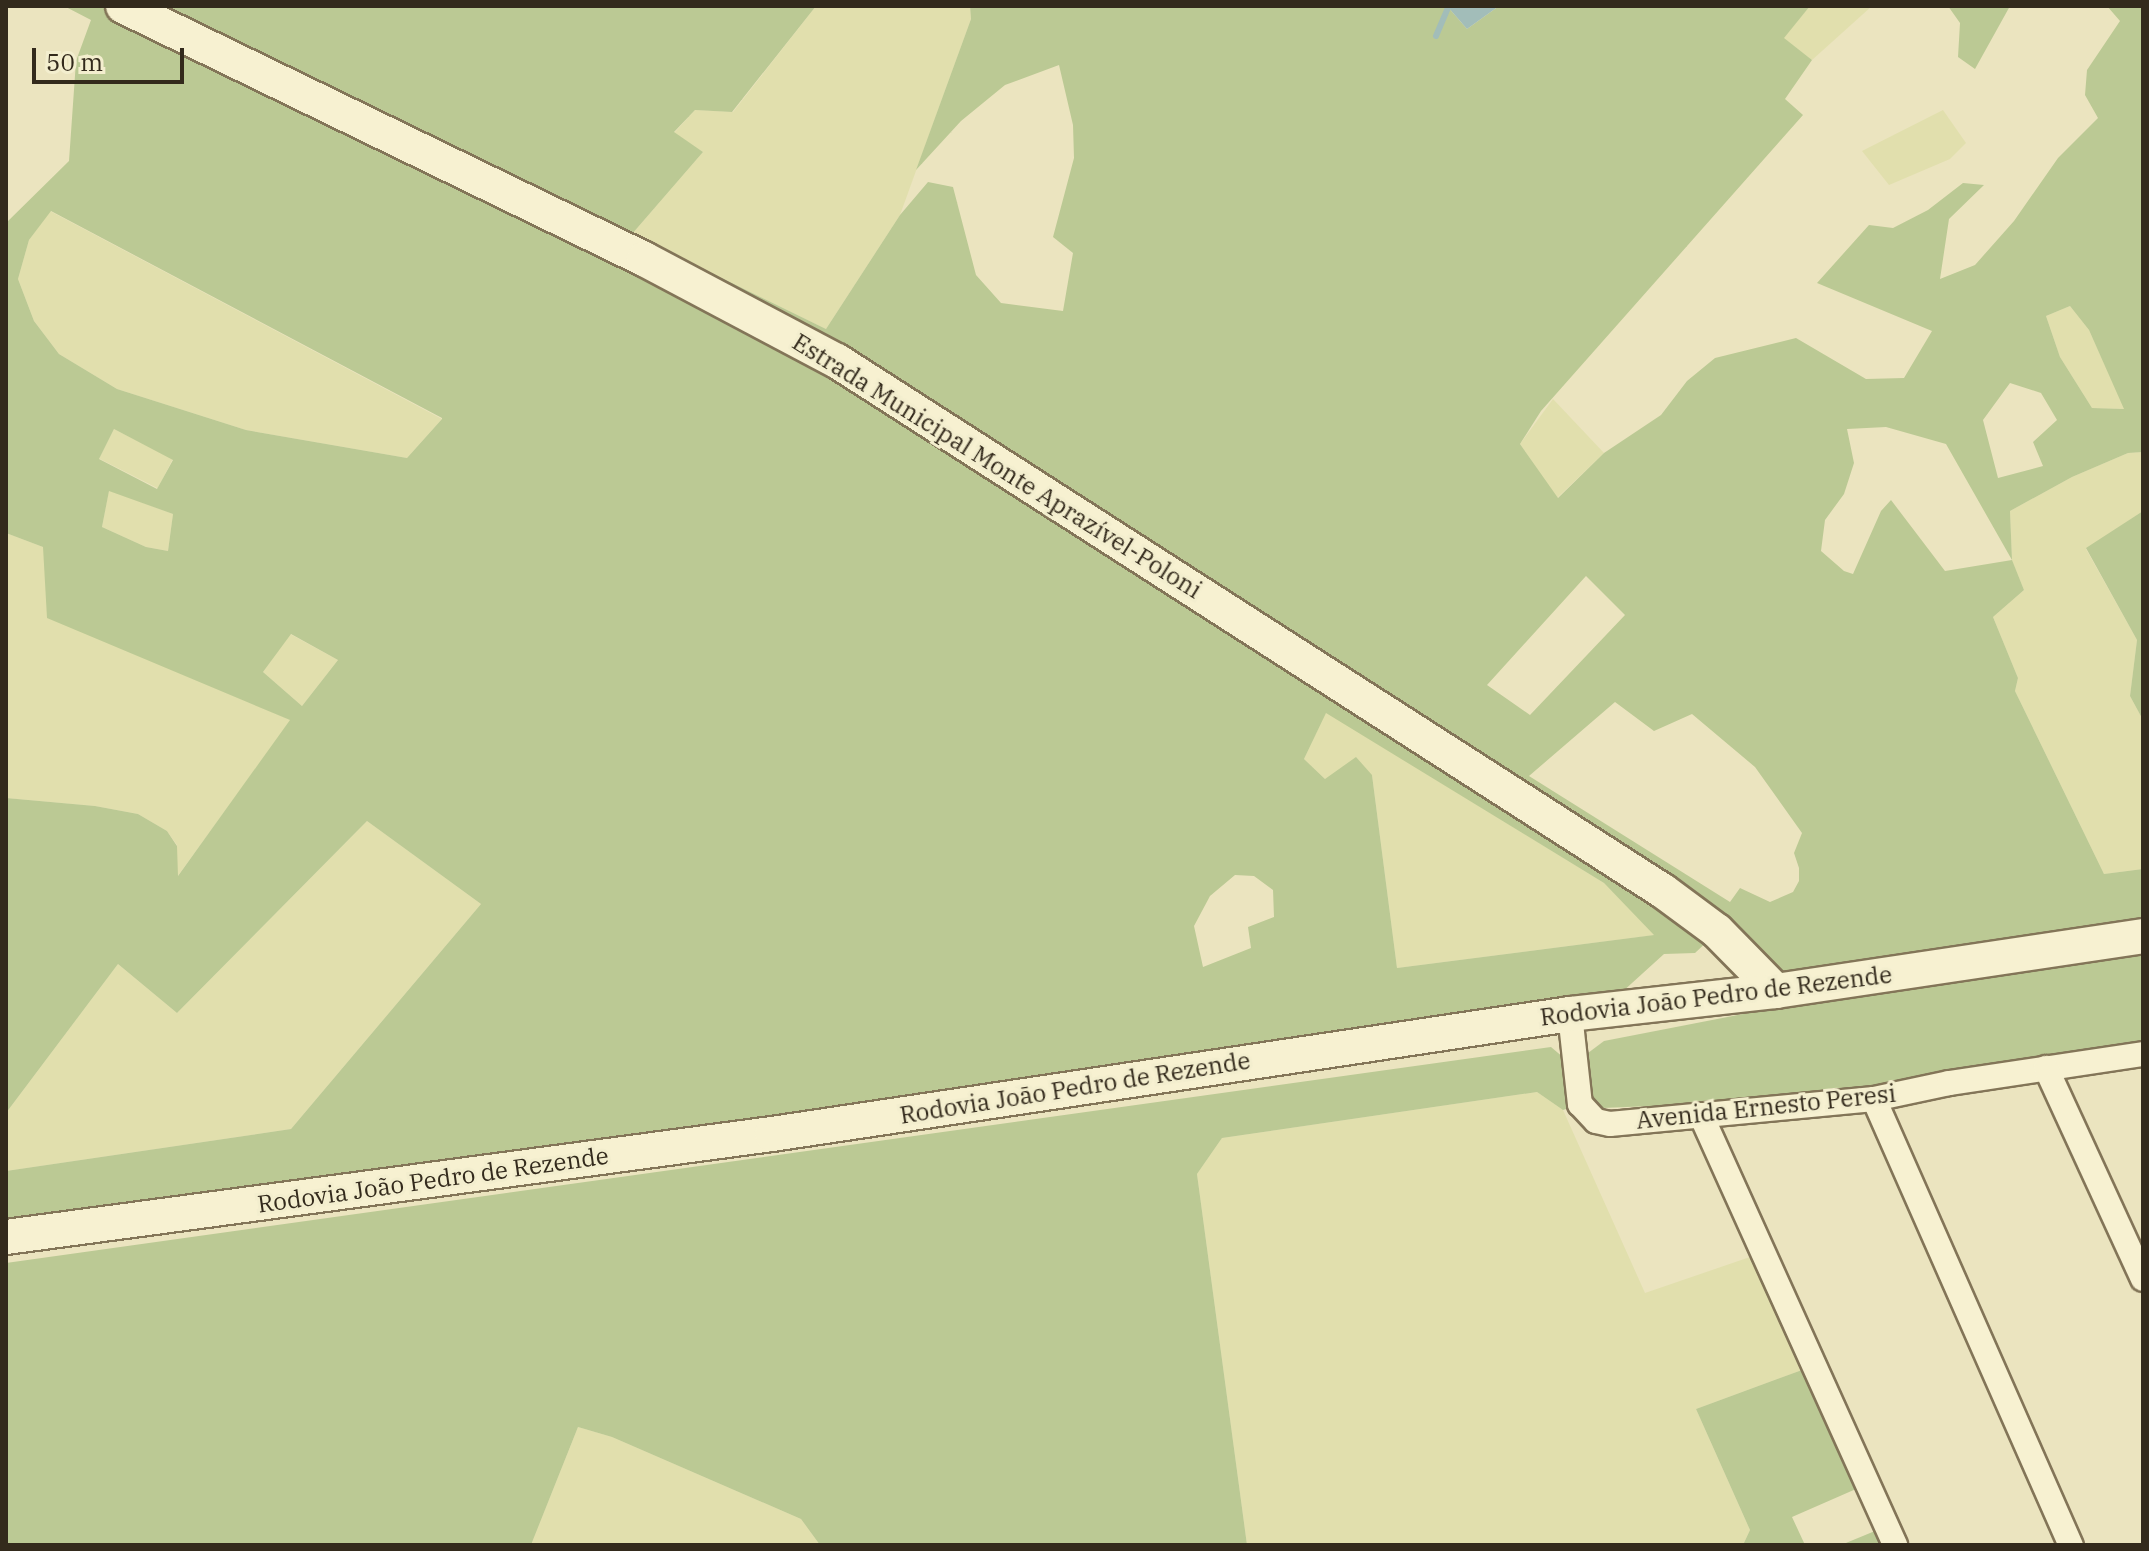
<!DOCTYPE html>
<html>
<head>
<meta charset="utf-8">
<style>
  body { margin:0 }
  #map { position:relative; width:2149px; height:1551px; overflow:hidden; background:#ebe4bf; font-family:"IBM Plex Serif",serif }
  div>[style] { position:absolute }
  .farmland>* { inset:0; background:#e1dfad; transform-origin:0 0 }
  .green>* { inset:0; background:#bbc994 }
  .water>* { inset:0; background:#a2bdb9 }
  .stream>* { height:6px; margin:-3px; padding:0 3px; transform-origin:3px; border-radius:3px; background:#a2bdb9 }
  .roads { filter:drop-shadow(2px 0 #837558) drop-shadow(-2px 0 #837558) drop-shadow(0 2px #837558) drop-shadow(0 -2px #837558) }
  .street>* { height:24px; margin:-12px; padding:0 12px; transform-origin:12px; border-radius:12px; background:#f7f1d1 }
  .secondary>* { height:34px; margin:-17px; padding:0 17px; transform-origin:17px; border-radius:17px; background:#f7f1d1 }
  span { translate:-50% -50%; white-space:nowrap; text-align:center; line-height:1.15; -webkit-text-stroke:6px #f3eece; paint-order:stroke }
  .street-label { font-size:24px; color:#332a1c }
  .frame { position:absolute; inset:0; border:8px solid #332a1c; pointer-events:none }
  .scale { position:absolute; left:32px; top:48px; width:152px; height:36px; box-sizing:border-box; border:4px solid #332a1c; border-top:0; padding-left:10px; font-size:24px; line-height:28px; white-space:nowrap; color:#332a1c; -webkit-text-stroke:6px #f3eece; paint-order:stroke }
</style>
</head>
<body>
<div id="map">
  <div class="farmland">
    <i style="clip-path:polygon(816px 6px,970px 6px,971px 19px,900px 215px,826px 329px,632px 234px,703px 152px,674px 133px,695px 110px,733px 112px)"></i>
    <i style="clip-path:polygon(1810px 6px,1872px 6px,1812px 60px,1783px 38px)"></i>
    <i style="clip-path:polygon(1943px 110px,1966px 143px,1950px 159px,1889px 185px,1862px 151px)"></i>
    <i style="clip-path:polygon(50px 211px,442px 419px,407px 458px,246px 430px,117px 389px,59px 354px,34px 321px,18px 279px,29px 240px)"></i>
    <i style="clip-path:polygon(2070px 306px,2089px 330px,2125px 409px,2092px 408px,2060px 357px,2046px 316px)"></i>
    <i style="clip-path:polygon(1553px 399px,1604px 453px,1557px 498px,1520px 444px)"></i>
    <i style="left:114px;top:429px;width:66px;height:33px;rotate:27deg"></i>
    <i style="clip-path:polygon(2143px 452px,2143px 511px,2086px 549px,2137px 640px,2130px 696px,2143px 720px,2143px 869px,2104px 874px,2015px 691px,2018px 678px,1993px 617px,2024px 590px,2012px 561px,2010px 511px,2072px 477px,2128px 453px)"></i>
    <i style="clip-path:polygon(109px 490px,173px 514px,168px 551px,146px 547px,102px 527px)"></i>
    <i style="clip-path:polygon(6px 533px,43px 547px,104px 641px,291px 720px,177px 877px,177px 845px,167px 831px,138px 814px,95px 806px,6px 798px)"></i>
    <i style="clip-path:polygon(290px 634px,338px 660px,302px 706px,263px 672px)"></i>
    <i style="clip-path:polygon(1326px 712px,1604px 883px,1655px 935px,1397px 968px,1372px 775px,1325px 779px,1304px 759px)"></i>
    <i style="clip-path:polygon(367px 821px,481px 904px,291px 1129px,6px 1171px,6px 1113px,118px 964px,177px 1013px)"></i>
    <i style="clip-path:polygon(1537px 1092px,1563px 1110px,1645px 1293px,1750px 1257px,1802px 1370px,1696px 1409px,1750px 1530px,1743px 1545px,1247px 1545px,1197px 1174px,1222px 1138px)"></i>
    <i style="clip-path:polygon(578px 1427px,612px 1437px,801px 1519px,820px 1545px,531px 1545px)"></i>
  </div>
  <div class="green">
    <i style="clip-path:polygon(evenodd,64px 6px,109px 6px,836px 367px,1711px 938px,1695px 953px,1664px 954px,1621px 993px,769px 1118px,6px 1219px,6px 1171px,291px 1129px,481px 904px,367px 821px,177px 1013px,118px 964px,6px 1113px,6px 798px,95px 806px,138px 814px,167px 831px,177px 846px,178px 876px,290px 720px,47px 618px,43px 547px,6px 533px,6px 223px,69px 161px,76px 61px,91px 20px,64px 6px,51px 211px,442px 418px,442px 419px,407px 458px,246px 430px,117px 389px,59px 354px,34px 321px,18px 279px,29px 240px,51px 211px,64px 6px,114px 429px,173px 460px,157px 489px,99px 459px,114px 429px,64px 6px,109px 491px,173px 514px,168px 551px,146px 547px,102px 527px,109px 491px,64px 6px,291px 634px,338px 660px,302px 706px,263px 672px,291px 634px,64px 6px,1326px 713px,1604px 883px,1654px 935px,1397px 968px,1372px 775px,1356px 757px,1325px 779px,1304px 759px,1326px 713px,64px 6px,1235px 875px,1254px 876px,1273px 890px,1274px 917px,1248px 927px,1251px 948px,1203px 967px,1194px 926px,1210px 896px,1235px 875px)"></i>
    <i style="clip-path:polygon(evenodd,141px 6px,816px 6px,732px 112px,695px 110px,674px 132px,703px 152px,632px 234px,826px 329px,900px 215px,928px 182px,953px 187px,976px 275px,1001px 303px,1063px 311px,1073px 253px,1053px 237px,1074px 158px,1073px 125px,1059px 65px,1005px 85px,961px 121px,916px 170px,971px 19px,970px 6px,1447px 6px,1467px 29px,1499px 6px,1810px 6px,1784px 38px,1812px 60px,1785px 99px,1803px 115px,1541px 411px,1520px 444px,1558px 498px,1604px 453px,1661px 415px,1687px 381px,1715px 358px,1796px 338px,1866px 379px,1904px 378px,1932px 331px,1817px 283px,1869px 225px,1893px 228px,1928px 210px,1963px 183px,1984px 185px,1949px 219px,1940px 279px,1975px 265px,2014px 221px,2058px 158px,2098px 118px,2085px 95px,2087px 70px,2120px 21px,2107px 6px,2143px 6px,2143px 452px,2128px 453px,2072px 477px,2010px 511px,2012px 560px,2024px 590px,1993px 617px,2018px 678px,2015px 691px,2104px 874px,2143px 869px,2143px 923px,1789px 978px,840px 355px,141px 6px,2070px 306px,2089px 330px,2124px 409px,2092px 408px,2060px 357px,2046px 316px,2070px 306px,141px 6px,2010px 383px,2041px 393px,2057px 420px,2033px 442px,2043px 466px,1998px 478px,1983px 420px,2010px 383px,141px 6px,1886px 427px,1946px 444px,2012px 560px,1945px 571px,1891px 500px,1881px 511px,1853px 574px,1844px 571px,1821px 551px,1825px 520px,1844px 494px,1854px 463px,1847px 429px,1886px 427px,141px 6px,1586px 576px,1625px 615px,1530px 715px,1487px 685px,1586px 576px,141px 6px,1615px 702px,1654px 731px,1692px 714px,1755px 767px,1802px 833px,1794px 853px,1799px 868px,1799px 881px,1793px 892px,1770px 902px,1740px 888px,1730px 902px,1529px 776px,1615px 702px)"></i>
    <i style="clip-path:polygon(1948px 6px,2010px 6px,1975px 69px,1958px 57px,1960px 23px)"></i>
    <i style="clip-path:polygon(2143px 511px,2143px 720px,2130px 696px,2137px 640px,2086px 548px)"></i>
    <i style="clip-path:polygon(2143px 955px,2143px 1045px,1874px 1087px,1701px 1104px,1602px 1108px,1590px 1097px,1588px 1053px,1604px 1041px,1779px 1007px)"></i>
    <i style="clip-path:polygon(1551px 1047px,1564px 1058px,1575px 1106px,1563px 1110px,1537px 1092px,1222px 1138px,1197px 1174px,1247px 1545px,820px 1545px,801px 1519px,612px 1437px,578px 1427px,531px 1545px,6px 1545px,6px 1263px)"></i>
    <i style="clip-path:polygon(1802px 1370px,1856px 1489px,1792px 1517px,1805px 1545px,1743px 1545px,1750px 1530px,1696px 1409px)"></i>
    <i style="clip-path:polygon(1875px 1531px,1882px 1545px,1841px 1545px)"></i>
  </div>
  <div class="water">
    <i style="clip-path:polygon(1447px 6px,1499px 6px,1467px 29px)"></i>
  </div>
  <div class="stream">
    <i style="left:1436px;top:36px;width:33px;rotate:-67deg"></i>
  </div>
  <div class="roads">
    <div class="street">
      <i style="left:1570px;top:1014px;width:91px;rotate:83.7deg"></i>
      <i style="left:1580px;top:1104px;width:23px;rotate:47deg"></i>
      <i style="left:1596px;top:1121px;width:14px;rotate:12deg"></i>
      <i style="left:1610px;top:1124px;width:265px;rotate:-5.4deg"></i>
      <i style="left:1874px;top:1099px;width:77px;rotate:-12deg"></i>
      <i style="left:1949px;top:1083px;width:196px;rotate:-8.5deg"></i>
      <i style="left:2046px;top:1068px;width:232px;rotate:65.3deg"></i>
      <i style="left:1874px;top:1099px;width:488px;rotate:66.2deg"></i>
      <i style="left:1701px;top:1115px;width:472px;rotate:65.7deg"></i>
    </div>
    <div class="secondary">
      <i style="left:123px;top:6px;width:579px;rotate:25.9deg"></i>
      <i style="left:644px;top:259px;width:218px;rotate:27.9deg"></i>
      <i style="left:837px;top:361px;width:981px;rotate:32.69deg"></i>
      <i style="left:1663px;top:891px;width:67px;rotate:36.5deg"></i>
      <i style="left:1717px;top:931px;width:84px;rotate:45.5deg"></i>
      <i style="left:6px;top:1237px;width:773px;rotate:-7.66deg"></i>
      <i style="left:772px;top:1134px;width:807px;rotate:-8.55deg"></i>
      <i style="left:1570px;top:1014px;width:207px;rotate:-6.4deg"></i>
      <i style="left:1776px;top:991px;width:371px;rotate:-8.5deg"></i>
    </div>
  </div>
  <div class="street-label">
    <span style="left:997px;top:466px;rotate:32deg">Estrada Municipal Monte Aprazível-Poloni</span>
    <span style="left:1716px;top:996px;rotate:-7deg">Rodovia João Pedro de Rezende</span>
    <span style="left:1075px;top:1088px;rotate:-9deg">Rodovia João Pedro de Rezende</span>
    <span style="left:1766px;top:1107px;rotate:-6deg">Avenida Ernesto Peresi</span>
    <span style="left:433px;top:1180px;rotate:-8deg">Rodovia João Pedro de Rezende</span>
  </div>
  <div class="frame"></div>
  <div class="scale">50 m</div>
</div>
</body>
</html>
